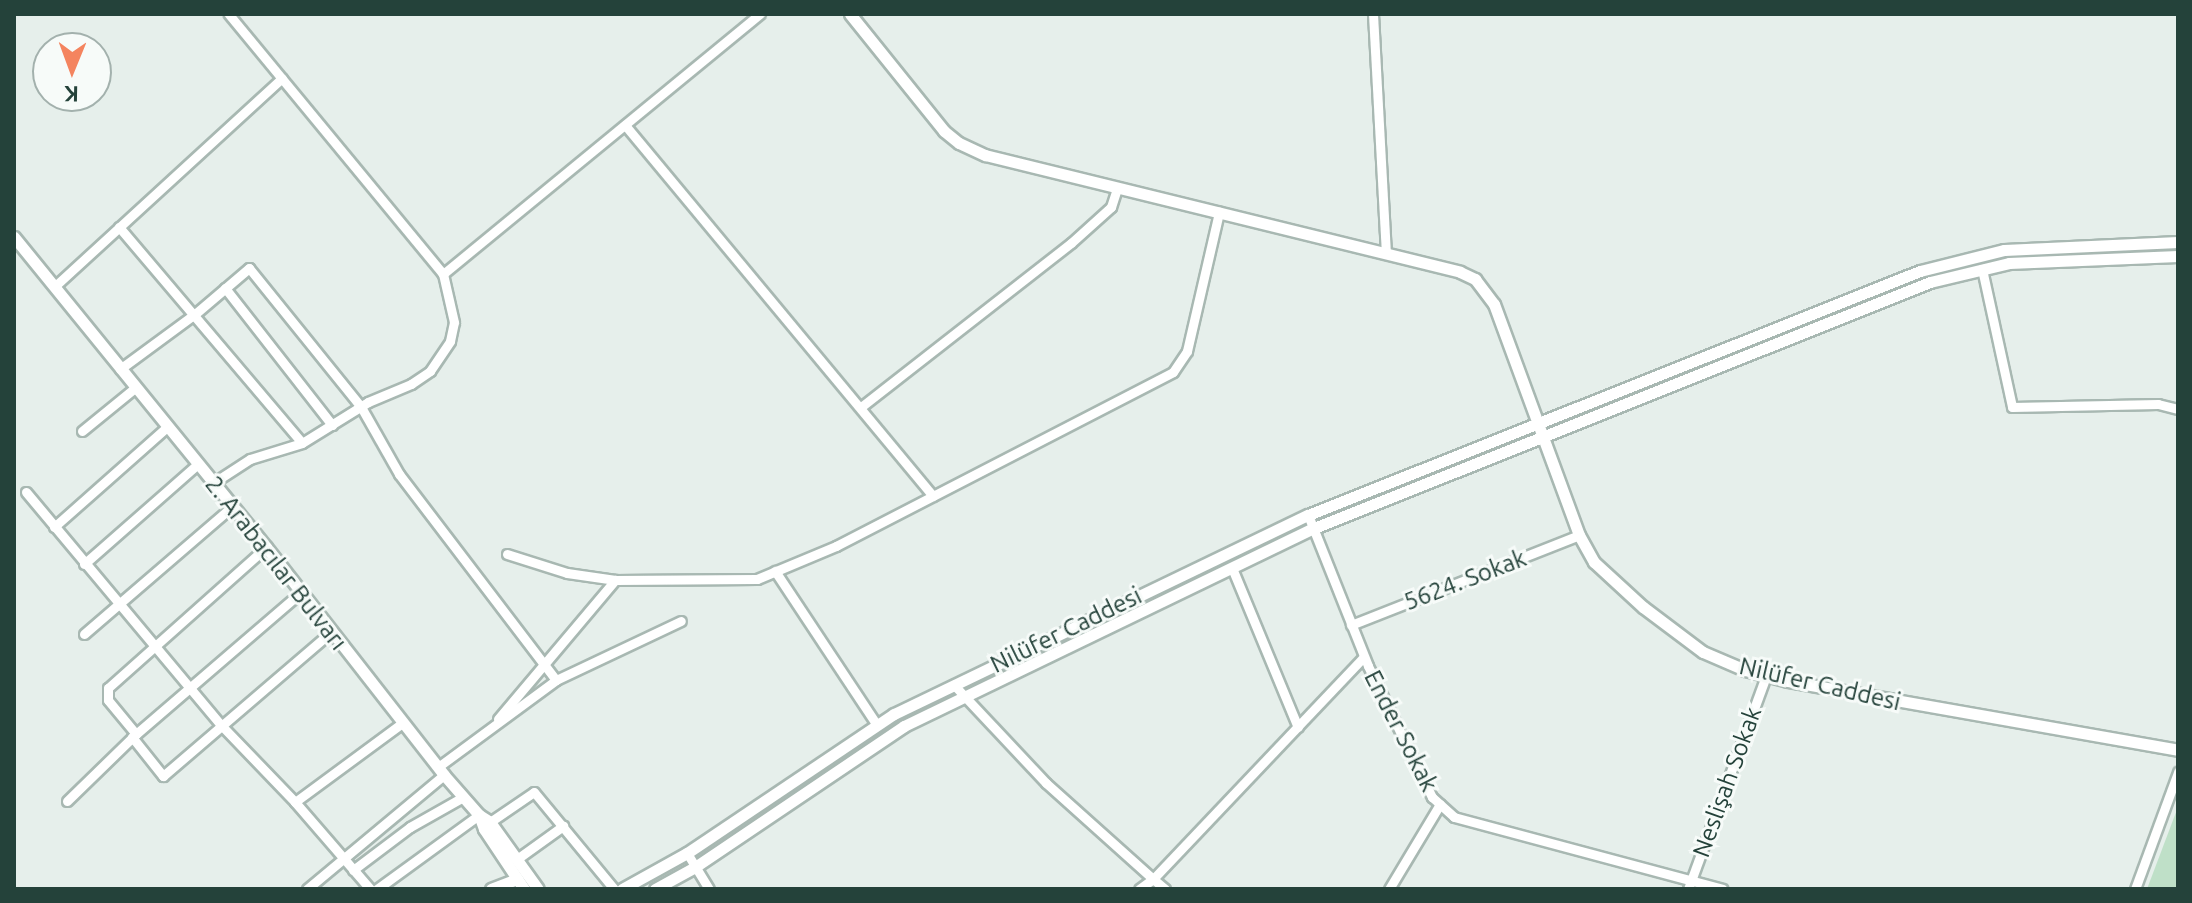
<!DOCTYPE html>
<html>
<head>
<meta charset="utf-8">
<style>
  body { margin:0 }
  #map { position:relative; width:2192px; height:903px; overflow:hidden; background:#e6efeb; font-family:Ubuntu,sans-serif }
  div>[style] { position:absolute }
  .green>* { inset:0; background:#bfe0c8 }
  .roads { filter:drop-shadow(2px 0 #a8b8b2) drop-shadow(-2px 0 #a8b8b2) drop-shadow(0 2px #a8b8b2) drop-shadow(0 -2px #a8b8b2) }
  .minor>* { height:9px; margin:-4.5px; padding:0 4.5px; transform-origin:4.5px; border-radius:4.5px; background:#fff }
  .tertiary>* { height:11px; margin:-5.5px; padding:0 5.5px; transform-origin:5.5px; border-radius:5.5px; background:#fff }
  span { translate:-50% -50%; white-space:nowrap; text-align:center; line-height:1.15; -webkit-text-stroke:6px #f7fbf9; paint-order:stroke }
  .street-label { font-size:24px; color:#24423a }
  .frame { position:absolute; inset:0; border:16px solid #24423a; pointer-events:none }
  .north { position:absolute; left:32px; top:32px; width:80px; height:80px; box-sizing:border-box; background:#f7fbf9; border:2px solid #a3b1ad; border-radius:50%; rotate:181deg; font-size:22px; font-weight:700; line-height:32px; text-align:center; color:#24423a }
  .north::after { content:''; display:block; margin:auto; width:28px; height:36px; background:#f4845f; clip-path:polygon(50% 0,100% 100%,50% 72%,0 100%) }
</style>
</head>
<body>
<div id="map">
  <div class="green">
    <i style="clip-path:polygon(2178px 807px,2178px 889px,2147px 889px)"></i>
  </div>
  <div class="roads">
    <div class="minor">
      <i style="left:1373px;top:14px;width:239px;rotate:86.9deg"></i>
      <i style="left:625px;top:125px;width:482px;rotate:50.3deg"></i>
      <i style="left:119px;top:227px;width:283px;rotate:49.7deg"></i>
      <i style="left:1982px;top:269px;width:141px;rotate:77.7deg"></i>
      <i style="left:2012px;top:407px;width:146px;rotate:-1.2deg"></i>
      <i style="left:2158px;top:404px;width:21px;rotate:14deg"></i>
      <i style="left:443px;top:274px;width:410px;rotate:-39.4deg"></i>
      <i style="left:54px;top:287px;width:309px;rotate:-42.5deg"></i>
      <i style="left:225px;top:288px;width:174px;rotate:52deg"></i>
      <i style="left:120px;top:369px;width:93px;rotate:-36.3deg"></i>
      <i style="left:195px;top:314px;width:71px;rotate:-40.4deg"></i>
      <i style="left:249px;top:268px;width:179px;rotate:51.1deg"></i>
      <i style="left:361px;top:407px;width:77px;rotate:60.4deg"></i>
      <i style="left:399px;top:474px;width:259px;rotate:52.7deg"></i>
      <i style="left:861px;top:407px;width:266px;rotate:-38deg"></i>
      <i style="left:1071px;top:243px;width:54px;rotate:-42deg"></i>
      <i style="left:1111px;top:207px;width:19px;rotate:-72deg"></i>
      <i style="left:82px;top:431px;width:68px;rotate:-39.1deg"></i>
      <i style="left:213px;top:483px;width:44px;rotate:-33deg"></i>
      <i style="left:250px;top:459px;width:54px;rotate:-17.1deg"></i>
      <i style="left:302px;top:443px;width:78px;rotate:-31.8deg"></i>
      <i style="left:368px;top:402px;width:47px;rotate:-22.7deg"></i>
      <i style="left:411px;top:384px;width:23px;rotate:-34deg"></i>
      <i style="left:430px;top:371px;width:36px;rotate:-56deg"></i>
      <i style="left:450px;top:341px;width:19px;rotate:-78deg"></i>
      <i style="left:454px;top:322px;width:49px;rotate:-102.9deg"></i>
      <i style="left:443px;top:274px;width:337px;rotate:-129.5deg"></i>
      <i style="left:26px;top:492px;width:304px;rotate:50.1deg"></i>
      <i style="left:221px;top:725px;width:107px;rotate:46.1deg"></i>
      <i style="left:295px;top:802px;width:115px;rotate:49.2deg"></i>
      <i style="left:1308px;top:515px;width:162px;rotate:68.3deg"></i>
      <i style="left:1368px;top:666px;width:146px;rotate:64deg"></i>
      <i style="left:1432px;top:797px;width:30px;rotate:42deg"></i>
      <i style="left:1454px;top:817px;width:278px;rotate:15deg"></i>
      <i style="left:54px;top:527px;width:151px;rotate:-41.5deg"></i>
      <i style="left:507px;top:554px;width:63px;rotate:17.6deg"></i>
      <i style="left:567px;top:573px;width:49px;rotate:8.3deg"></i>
      <i style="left:615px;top:580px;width:142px;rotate:-0.4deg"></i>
      <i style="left:757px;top:579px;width:86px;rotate:-22.7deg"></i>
      <i style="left:836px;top:546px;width:379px;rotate:-27.3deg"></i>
      <i style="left:1173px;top:372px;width:25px;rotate:-56deg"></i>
      <i style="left:1187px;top:351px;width:143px;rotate:-77deg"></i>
      <i style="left:84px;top:564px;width:152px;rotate:-41.3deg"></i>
      <i style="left:1232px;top:568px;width:172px;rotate:67.5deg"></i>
      <i style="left:775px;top:571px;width:185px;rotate:56.5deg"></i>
      <i style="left:1351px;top:625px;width:245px;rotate:-21.5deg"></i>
      <i style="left:84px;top:634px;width:196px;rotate:-40.7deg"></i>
      <i style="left:954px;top:685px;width:134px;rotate:46.8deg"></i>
      <i style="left:1046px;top:783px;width:144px;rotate:41.9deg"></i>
      <i style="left:1153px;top:879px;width:17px;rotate:144deg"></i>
      <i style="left:498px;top:719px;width:182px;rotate:-49.9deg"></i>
      <i style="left:136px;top:734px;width:44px;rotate:-129.5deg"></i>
      <i style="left:108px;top:700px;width:12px;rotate:-90deg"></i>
      <i style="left:108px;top:688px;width:212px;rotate:-41.7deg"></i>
      <i style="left:132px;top:737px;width:50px;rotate:51.5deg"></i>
      <i style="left:163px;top:776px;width:221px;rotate:-40.6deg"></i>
      <i style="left:438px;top:767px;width:147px;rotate:-36.4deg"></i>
      <i style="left:556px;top:680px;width:138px;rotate:-25.3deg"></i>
      <i style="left:67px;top:801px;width:96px;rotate:-44.2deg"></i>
      <i style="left:136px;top:734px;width:218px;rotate:-40.7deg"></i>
      <i style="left:295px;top:802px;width:133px;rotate:-36.4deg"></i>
      <i style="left:490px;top:822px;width:53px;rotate:-34.3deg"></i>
      <i style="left:534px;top:792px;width:126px;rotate:50.5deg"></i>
      <i style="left:687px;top:853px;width:42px;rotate:58.6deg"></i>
      <i style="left:517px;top:859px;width:57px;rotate:-35.7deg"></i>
      <i style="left:353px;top:870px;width:71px;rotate:-37deg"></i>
      <i style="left:410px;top:827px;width:61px;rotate:-29.5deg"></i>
      <i style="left:307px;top:889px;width:178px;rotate:-39.8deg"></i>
      <i style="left:377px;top:889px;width:126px;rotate:-36deg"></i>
      <i style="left:1165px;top:889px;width:16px;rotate:-140deg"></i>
      <i style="left:1153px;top:879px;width:306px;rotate:-46.5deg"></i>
      <i style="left:1389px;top:889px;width:99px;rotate:-59deg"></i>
      <i style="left:1688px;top:889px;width:227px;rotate:-69.9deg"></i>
      <i style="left:2135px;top:889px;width:125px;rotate:-69.8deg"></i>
    </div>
    <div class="tertiary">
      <i style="left:850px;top:14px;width:150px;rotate:51.2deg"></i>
      <i style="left:944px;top:131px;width:19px;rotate:39deg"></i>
      <i style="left:959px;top:143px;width:29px;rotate:25deg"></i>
      <i style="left:985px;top:155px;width:489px;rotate:13.8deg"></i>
      <i style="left:1460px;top:272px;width:17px;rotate:25deg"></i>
      <i style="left:1475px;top:279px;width:31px;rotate:53deg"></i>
      <i style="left:1494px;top:304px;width:246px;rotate:69.8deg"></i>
      <i style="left:1579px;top:535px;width:31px;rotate:61deg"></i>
      <i style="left:1594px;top:562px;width:67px;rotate:42.6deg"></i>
      <i style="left:1643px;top:607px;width:75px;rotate:36.9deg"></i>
      <i style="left:1703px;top:652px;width:46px;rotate:23.2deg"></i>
      <i style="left:1745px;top:670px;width:44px;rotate:14.3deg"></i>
      <i style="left:1788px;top:681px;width:396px;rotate:10deg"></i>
      <i style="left:14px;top:237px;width:400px;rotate:50.9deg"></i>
      <i style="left:266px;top:547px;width:289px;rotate:52deg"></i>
      <i style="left:444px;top:775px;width:53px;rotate:48.8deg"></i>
      <i style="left:479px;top:815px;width:13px;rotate:32deg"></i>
      <i style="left:490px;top:822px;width:82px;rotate:54.4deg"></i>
      <i style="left:479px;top:815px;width:15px;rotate:70deg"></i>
      <i style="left:484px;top:829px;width:72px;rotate:56.3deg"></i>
      <i style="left:491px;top:889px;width:28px;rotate:-21deg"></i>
      <i style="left:622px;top:889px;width:74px;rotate:-29deg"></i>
      <i style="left:687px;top:853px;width:249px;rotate:-33.9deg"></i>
      <i style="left:894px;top:714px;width:459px;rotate:-25.7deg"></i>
      <i style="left:1308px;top:515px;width:659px;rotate:-21.74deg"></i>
      <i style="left:1920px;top:271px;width:87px;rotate:-14deg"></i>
      <i style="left:2004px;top:250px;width:174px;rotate:-2.6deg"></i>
      <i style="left:655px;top:889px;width:46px;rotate:-28.8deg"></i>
      <i style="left:695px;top:867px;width:252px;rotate:-34deg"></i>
      <i style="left:904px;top:726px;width:455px;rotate:-25.8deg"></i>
      <i style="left:1314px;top:528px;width:663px;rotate:-21.77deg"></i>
      <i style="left:1930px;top:282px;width:81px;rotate:-13.5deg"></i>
      <i style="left:2009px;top:263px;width:169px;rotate:-2.4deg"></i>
    </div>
  </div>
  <div class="street-label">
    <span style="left:276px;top:563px;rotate:52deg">2. Arabacılar Bulvarı</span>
    <span style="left:1465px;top:580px;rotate:-21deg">5624. Sokak</span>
    <span style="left:1066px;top:630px;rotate:-26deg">Nilüfer Caddesi</span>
    <span style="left:1820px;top:684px;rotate:13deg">Nilüfer Caddesi</span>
    <span style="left:1401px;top:731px;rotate:63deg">Ender Sokak</span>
    <span style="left:1727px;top:782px;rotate:-70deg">Neslişah Sokak</span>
  </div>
  <div class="frame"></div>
  <div class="north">K</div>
</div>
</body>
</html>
